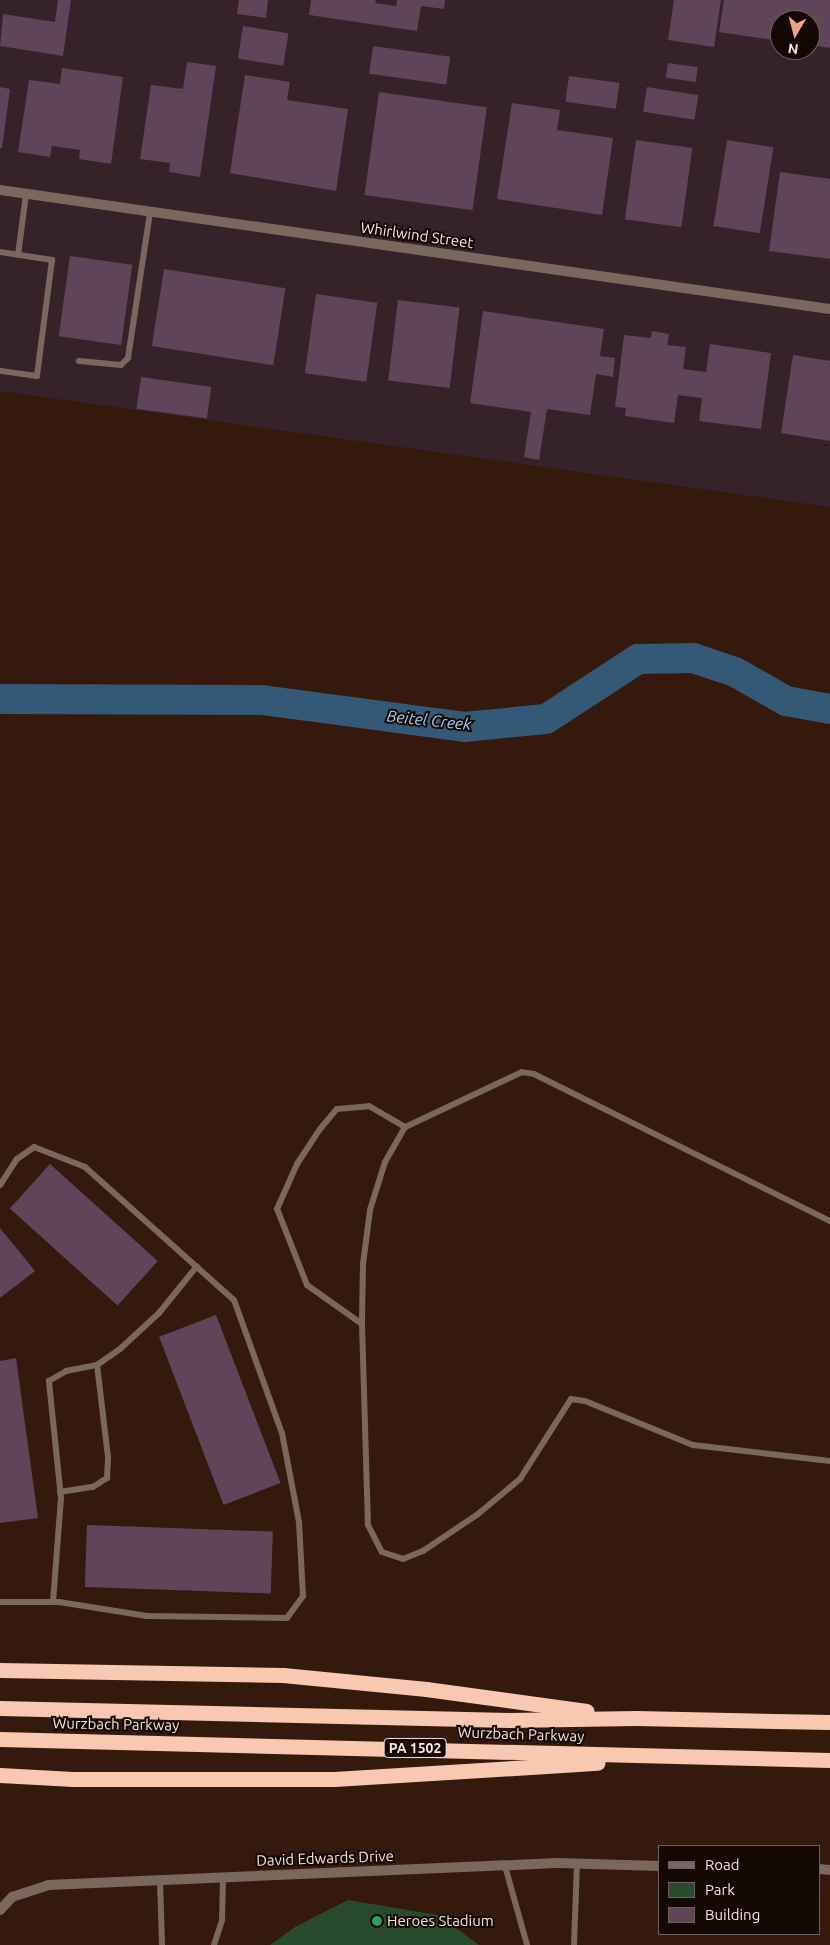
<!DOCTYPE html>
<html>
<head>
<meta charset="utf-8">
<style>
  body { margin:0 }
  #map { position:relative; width:830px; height:1945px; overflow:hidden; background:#35190c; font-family:Ubuntu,sans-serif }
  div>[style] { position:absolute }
  .industrial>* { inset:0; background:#352329 }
  .green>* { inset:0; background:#284b2e }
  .river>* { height:30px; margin:-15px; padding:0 15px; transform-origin:15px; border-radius:15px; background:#345976 }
  .building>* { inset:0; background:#604459; transform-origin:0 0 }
  .service>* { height:6px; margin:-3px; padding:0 3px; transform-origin:3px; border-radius:3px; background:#7a675d }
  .minor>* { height:10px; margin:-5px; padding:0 5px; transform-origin:5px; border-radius:5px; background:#7a675d }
  .tertiary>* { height:10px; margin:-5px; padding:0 5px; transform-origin:5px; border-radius:5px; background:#7a675d }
  .motorway>* { height:15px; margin:-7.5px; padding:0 7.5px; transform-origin:7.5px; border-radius:7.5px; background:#f8c8b0 }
  .dots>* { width:14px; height:14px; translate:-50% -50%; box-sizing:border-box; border:2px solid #140804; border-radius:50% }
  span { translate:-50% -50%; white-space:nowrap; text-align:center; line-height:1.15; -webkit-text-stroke:4px #140804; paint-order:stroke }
  .shield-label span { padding:1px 4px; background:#140804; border:1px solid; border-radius:4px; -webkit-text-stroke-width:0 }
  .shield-label { font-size:14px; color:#f8e4dc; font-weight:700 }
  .street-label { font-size:15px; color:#f8e4dc }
  .poi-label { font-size:15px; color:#f8e4dc }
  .left { translate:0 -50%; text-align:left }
  .water-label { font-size:16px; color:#a1d1f8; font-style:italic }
  .legend { position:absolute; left:658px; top:1845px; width:162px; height:90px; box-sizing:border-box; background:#140804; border:1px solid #6f605a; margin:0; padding:6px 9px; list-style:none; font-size:15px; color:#f8e4dc }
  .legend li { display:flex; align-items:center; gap:10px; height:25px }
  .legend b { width:25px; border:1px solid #6f605a }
  .north { position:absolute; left:770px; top:10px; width:50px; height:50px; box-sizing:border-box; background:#140804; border:1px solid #6f605a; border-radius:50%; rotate:188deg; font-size:14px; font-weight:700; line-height:20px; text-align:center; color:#f8e4dc }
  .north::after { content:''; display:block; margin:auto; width:18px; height:22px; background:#f39f83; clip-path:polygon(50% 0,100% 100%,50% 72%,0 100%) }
</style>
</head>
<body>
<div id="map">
  <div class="industrial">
    <i style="clip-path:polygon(evenodd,0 0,830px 0,830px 507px,0 391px,0 0,780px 20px,810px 20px,810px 50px,780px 50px,780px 20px)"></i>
  </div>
  <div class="green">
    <i style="clip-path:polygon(348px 1900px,438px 1915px,479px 1945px,270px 1945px,295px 1927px)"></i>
  </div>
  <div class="river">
    <i style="left:0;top:699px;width:262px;rotate:0.2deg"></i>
    <i style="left:262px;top:700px;width:204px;rotate:7.6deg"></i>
    <i style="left:464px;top:727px;width:82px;rotate:-5.6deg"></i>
    <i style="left:546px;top:719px;width:110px;rotate:-33.1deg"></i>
    <i style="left:638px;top:659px;width:55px;rotate:-1deg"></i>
    <i style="left:693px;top:658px;width:44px;rotate:18.4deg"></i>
    <i style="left:735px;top:672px;width:59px;rotate:29.6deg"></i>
    <i style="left:786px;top:701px;width:45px;rotate:10.3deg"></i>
  </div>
  <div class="building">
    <i style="clip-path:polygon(58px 0,71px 0,63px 56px,0 46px,3px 14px,55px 22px)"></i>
    <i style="clip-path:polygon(239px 0,268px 0,266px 18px,237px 14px)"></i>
    <i style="clip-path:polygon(311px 0,376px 0,375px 3px,396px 6px,397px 0,445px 0,444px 9px,421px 6px,417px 31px,309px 15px)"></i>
    <i style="clip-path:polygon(674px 0,721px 0,714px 47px,668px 40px)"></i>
    <i style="clip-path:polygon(724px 0,830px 0,830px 48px,810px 45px,810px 20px,780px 20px,780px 41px,719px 32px)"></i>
    <i style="left:243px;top:26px;width:46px;height:33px;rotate:9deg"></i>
    <i style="left:373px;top:46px;width:78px;height:28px;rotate:8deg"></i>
    <i style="clip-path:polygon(187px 62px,216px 66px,200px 177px,169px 172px,170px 163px,140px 159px,151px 85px,183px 89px)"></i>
    <i style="left:668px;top:63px;width:30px;height:15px;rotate:8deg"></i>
    <i style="clip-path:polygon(62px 68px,123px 77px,111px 164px,79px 159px,80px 150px,52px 146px,50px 157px,18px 152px,29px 80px,60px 84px)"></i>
    <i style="clip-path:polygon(245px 75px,290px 82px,287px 100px,348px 109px,336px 191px,230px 173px)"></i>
    <i style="left:569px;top:76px;width:51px;height:26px;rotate:8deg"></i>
    <i style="clip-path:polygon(0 87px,10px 89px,2px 148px,0 148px)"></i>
    <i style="left:647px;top:87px;width:52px;height:25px;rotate:9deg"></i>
    <i style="left:379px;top:92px;width:109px;height:104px;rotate:8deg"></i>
    <i style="clip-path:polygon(512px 103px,560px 110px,557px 130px,613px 138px,602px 215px,497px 199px)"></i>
    <i style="left:636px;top:140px;width:57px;height:80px;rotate:8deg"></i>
    <i style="left:727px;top:140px;width:47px;height:87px;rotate:9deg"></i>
    <i style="clip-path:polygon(780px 172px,830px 179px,830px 259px,769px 251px)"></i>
    <i style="left:70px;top:256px;width:63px;height:81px;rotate:8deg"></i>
    <i style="left:164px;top:269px;width:123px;height:78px;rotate:9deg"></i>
    <i style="left:316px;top:294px;width:62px;height:80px;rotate:8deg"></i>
    <i style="left:398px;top:300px;width:62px;height:81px;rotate:7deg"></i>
    <i style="clip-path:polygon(483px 311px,604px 329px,600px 356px,615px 358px,613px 377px,596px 374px,590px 415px,547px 409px,539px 460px,524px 457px,531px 412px,470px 403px)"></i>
    <i style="clip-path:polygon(652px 331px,669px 334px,667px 345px,686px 347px,683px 369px,706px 372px,710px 344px,771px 353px,761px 429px,699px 421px,702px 398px,678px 395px,674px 423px,625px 416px,626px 408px,615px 407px,624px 335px,651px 338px)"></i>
    <i style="clip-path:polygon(793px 355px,830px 361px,830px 441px,781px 433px)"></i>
    <i style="left:141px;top:377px;width:71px;height:32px;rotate:8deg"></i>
    <i style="left:50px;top:1164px;width:145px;height:60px;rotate:42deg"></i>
    <i style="clip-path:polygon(0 1228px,35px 1271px,0 1298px)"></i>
    <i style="left:216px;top:1315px;width:180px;height:61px;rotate:69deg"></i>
    <i style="clip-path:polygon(16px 1358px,38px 1518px,0 1523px,0 1361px)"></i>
    <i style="left:87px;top:1525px;width:186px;height:62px;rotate:2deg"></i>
  </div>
  <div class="service">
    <i style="left:0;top:252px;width:53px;rotate:8.7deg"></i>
    <i style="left:52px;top:260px;width:117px;rotate:97.4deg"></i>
    <i style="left:37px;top:376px;width:37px;rotate:-172deg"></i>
    <i style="left:18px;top:255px;width:62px;rotate:-82.5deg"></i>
    <i style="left:79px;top:361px;width:42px;rotate:5.4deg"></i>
    <i style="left:121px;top:365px;width:10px;rotate:-45deg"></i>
    <i style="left:128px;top:358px;width:148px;rotate:-81.4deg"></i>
    <i style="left:0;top:1185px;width:31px;rotate:-57deg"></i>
    <i style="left:17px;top:1159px;width:21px;rotate:-35deg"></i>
    <i style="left:34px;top:1147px;width:55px;rotate:21.4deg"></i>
    <i style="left:85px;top:1167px;width:200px;rotate:41.8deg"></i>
    <i style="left:234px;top:1300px;width:141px;rotate:70.2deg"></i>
    <i style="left:282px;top:1433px;width:91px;rotate:79.2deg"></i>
    <i style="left:299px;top:1522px;width:74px;rotate:86.9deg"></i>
    <i style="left:303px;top:1596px;width:27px;rotate:126deg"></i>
    <i style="left:287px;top:1618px;width:140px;rotate:-179.2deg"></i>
    <i style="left:147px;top:1616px;width:89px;rotate:-171deg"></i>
    <i style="left:59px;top:1602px;width:59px;rotate:180deg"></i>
    <i style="left:830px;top:1221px;width:330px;rotate:-153.6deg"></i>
    <i style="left:534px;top:1074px;width:12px;rotate:-171deg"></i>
    <i style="left:522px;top:1072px;width:129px;rotate:154.8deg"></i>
    <i style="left:405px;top:1127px;width:40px;rotate:119.7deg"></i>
    <i style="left:385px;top:1162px;width:50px;rotate:107.4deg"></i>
    <i style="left:370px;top:1210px;width:54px;rotate:97.4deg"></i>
    <i style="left:363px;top:1264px;width:60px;rotate:91deg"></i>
    <i style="left:362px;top:1324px;width:201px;rotate:88.3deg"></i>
    <i style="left:368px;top:1525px;width:30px;rotate:63deg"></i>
    <i style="left:382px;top:1552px;width:22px;rotate:18deg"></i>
    <i style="left:403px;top:1559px;width:22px;rotate:-22deg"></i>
    <i style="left:423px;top:1551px;width:66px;rotate:-33.9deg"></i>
    <i style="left:478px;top:1514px;width:55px;rotate:-39.8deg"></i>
    <i style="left:520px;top:1479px;width:95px;rotate:-57.5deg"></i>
    <i style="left:571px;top:1399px;width:14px;rotate:8deg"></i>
    <i style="left:585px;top:1401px;width:117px;rotate:22.2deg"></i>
    <i style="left:693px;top:1445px;width:138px;rotate:6.7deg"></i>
    <i style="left:362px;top:1324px;width:67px;rotate:-144.7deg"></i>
    <i style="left:307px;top:1285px;width:82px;rotate:-111.5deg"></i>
    <i style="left:277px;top:1209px;width:49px;rotate:-66deg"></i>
    <i style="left:297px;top:1164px;width:42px;rotate:-56.7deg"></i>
    <i style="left:320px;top:1129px;width:26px;rotate:-50deg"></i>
    <i style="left:337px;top:1109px;width:32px;rotate:-5deg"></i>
    <i style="left:369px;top:1106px;width:42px;rotate:30.3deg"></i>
    <i style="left:60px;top:1492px;width:33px;rotate:-9deg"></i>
    <i style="left:93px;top:1487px;width:17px;rotate:-33deg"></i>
    <i style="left:107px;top:1478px;width:21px;rotate:-87deg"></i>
    <i style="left:108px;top:1457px;width:93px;rotate:-96.8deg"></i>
    <i style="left:53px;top:1602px;width:104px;rotate:-85.6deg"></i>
    <i style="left:61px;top:1498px;width:118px;rotate:-95.9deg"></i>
    <i style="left:49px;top:1381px;width:20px;rotate:-30deg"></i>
    <i style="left:66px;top:1371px;width:32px;rotate:-11deg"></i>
    <i style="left:97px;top:1365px;width:28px;rotate:-35deg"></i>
    <i style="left:120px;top:1349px;width:53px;rotate:-42.7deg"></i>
    <i style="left:159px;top:1313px;width:60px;rotate:-51deg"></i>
    <i style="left:505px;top:1866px;width:82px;rotate:74.4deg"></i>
    <i style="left:160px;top:1880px;width:65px;rotate:88.2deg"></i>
    <i style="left:214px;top:1945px;width:26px;rotate:-72deg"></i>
    <i style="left:222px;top:1920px;width:42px;rotate:-88.6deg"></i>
    <i style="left:574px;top:1945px;width:81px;rotate:-87.9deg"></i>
  </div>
  <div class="minor">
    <i style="left:0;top:190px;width:838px;rotate:8.16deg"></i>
  </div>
  <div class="tertiary">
    <i style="left:819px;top:1869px;width:11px;rotate:5deg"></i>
    <i style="left:0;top:1910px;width:18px;rotate:-47deg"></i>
    <i style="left:12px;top:1897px;width:38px;rotate:-18deg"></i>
    <i style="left:48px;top:1885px;width:510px;rotate:-2.47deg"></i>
    <i style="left:558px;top:1863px;width:101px;rotate:1.7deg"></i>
  </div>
  <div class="motorway">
    <i style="left:0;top:1670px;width:283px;rotate:1deg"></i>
    <i style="left:283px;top:1675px;width:144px;rotate:5.6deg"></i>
    <i style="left:426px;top:1689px;width:162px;rotate:7.8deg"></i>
    <i style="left:0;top:1708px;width:509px;rotate:1.35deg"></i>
    <i style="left:509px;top:1720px;width:127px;rotate:-0.9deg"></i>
    <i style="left:636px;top:1718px;width:194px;rotate:1.2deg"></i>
    <i style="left:0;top:1739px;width:830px;rotate:1.45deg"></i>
    <i style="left:0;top:1775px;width:73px;rotate:3.1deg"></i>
    <i style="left:73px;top:1779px;width:261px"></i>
    <i style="left:334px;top:1779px;width:264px;rotate:-3.5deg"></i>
  </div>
  <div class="dots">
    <i style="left:377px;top:1921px;background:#2e9e5b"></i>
  </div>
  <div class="shield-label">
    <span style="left:415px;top:1748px">PA 1502</span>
  </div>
  <div class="street-label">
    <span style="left:417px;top:235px;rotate:8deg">Whirlwind Street</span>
    <span style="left:116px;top:1724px;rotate:1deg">Wurzbach Parkway</span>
    <span style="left:521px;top:1734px;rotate:2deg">Wurzbach Parkway</span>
    <span style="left:325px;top:1858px;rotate:-2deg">David Edwards Drive</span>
  </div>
  <div class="poi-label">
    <span class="left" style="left:387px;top:1921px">Heroes Stadium</span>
  </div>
  <div class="water-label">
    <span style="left:429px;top:720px;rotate:6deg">Beitel Creek</span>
  </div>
  <ul class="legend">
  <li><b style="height:6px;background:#7a675d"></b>Road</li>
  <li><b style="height:14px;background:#284b2e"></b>Park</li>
  <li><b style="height:14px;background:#604459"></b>Building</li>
  </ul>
  <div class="north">N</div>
</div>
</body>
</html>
